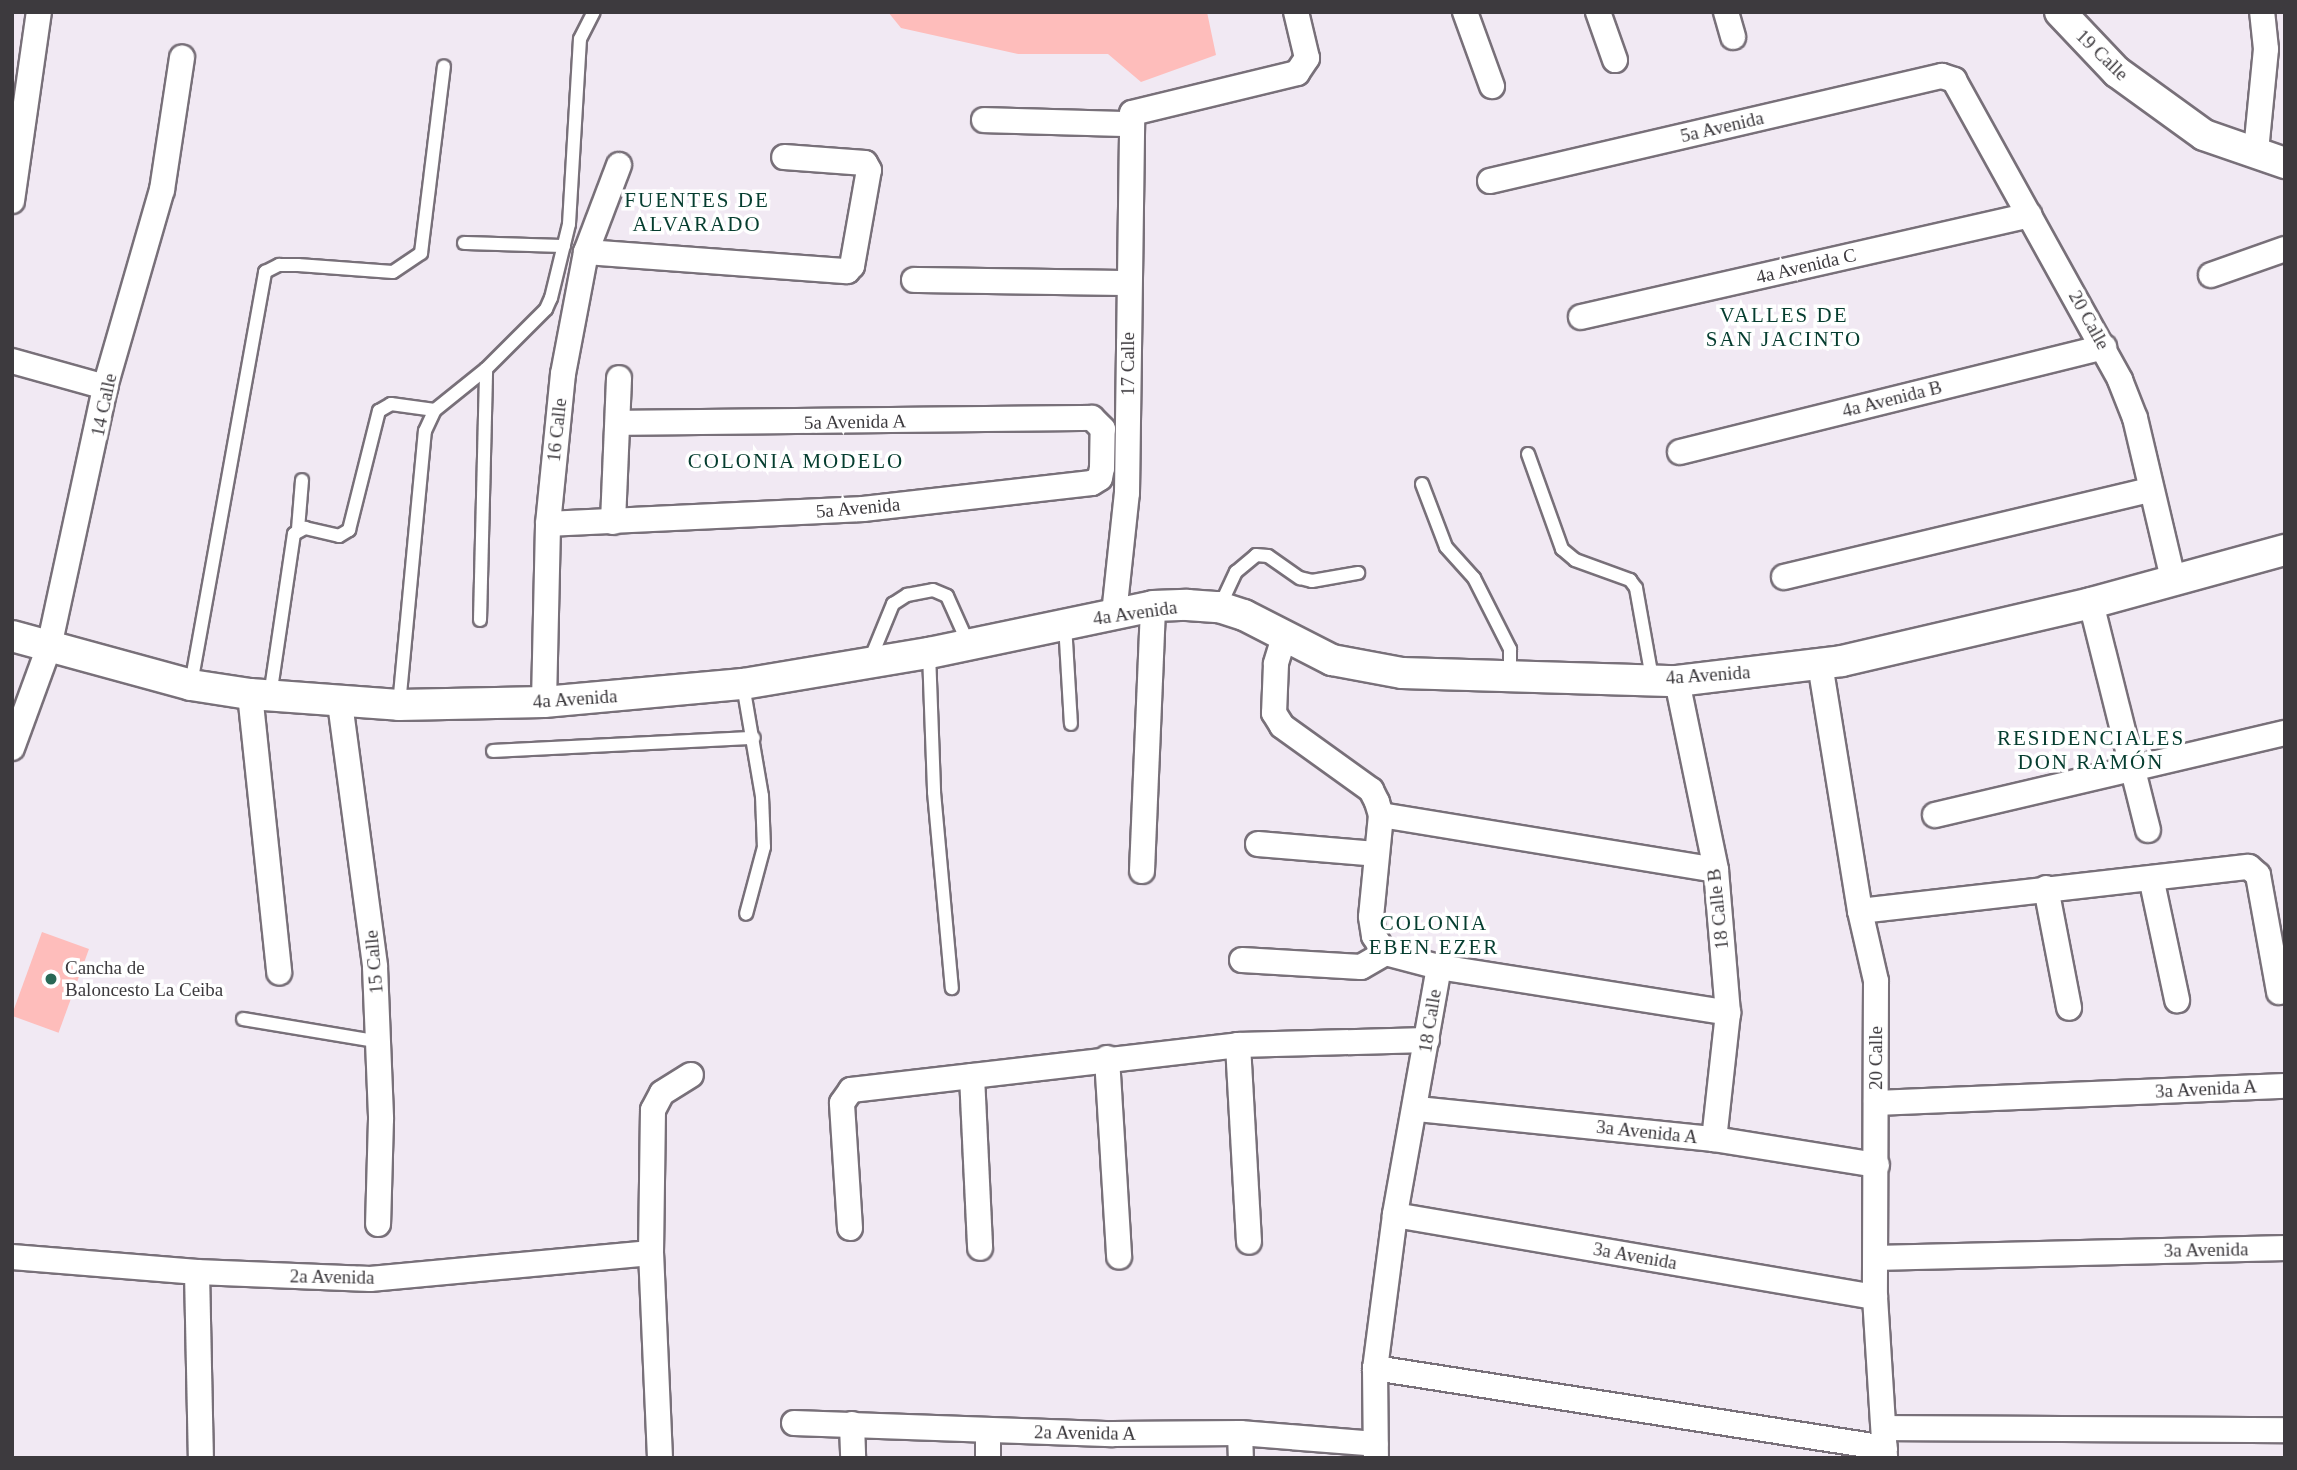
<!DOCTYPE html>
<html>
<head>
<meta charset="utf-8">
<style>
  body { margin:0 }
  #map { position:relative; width:2297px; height:1470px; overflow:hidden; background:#f1e9f3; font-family:"Times New Roman",serif }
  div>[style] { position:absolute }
  .green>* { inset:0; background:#febdbb; transform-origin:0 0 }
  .roads { filter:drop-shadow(2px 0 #787079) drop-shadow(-2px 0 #787079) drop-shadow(0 2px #787079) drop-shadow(0 -2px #787079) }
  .service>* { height:12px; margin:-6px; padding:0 6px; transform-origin:6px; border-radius:6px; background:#fff }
  .minor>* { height:24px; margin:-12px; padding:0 12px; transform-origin:12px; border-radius:12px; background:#fff }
  .tertiary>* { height:30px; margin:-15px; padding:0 15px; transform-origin:15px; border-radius:15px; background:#fff }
  .dots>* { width:19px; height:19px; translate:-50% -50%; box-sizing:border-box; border:4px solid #fff; border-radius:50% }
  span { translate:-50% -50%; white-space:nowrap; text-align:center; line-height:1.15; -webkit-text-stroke:7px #fff; paint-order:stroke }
  .street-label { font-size:19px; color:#3d3a3e }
  .poi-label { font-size:19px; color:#3d3a3e }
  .left { translate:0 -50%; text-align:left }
  .neighbourhood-label { font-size:21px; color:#053d2f; letter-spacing:2px }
  .frame { position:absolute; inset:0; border:14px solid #3d3a3e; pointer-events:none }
</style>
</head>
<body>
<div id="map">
  <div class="green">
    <i style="clip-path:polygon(888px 12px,1207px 12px,1216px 55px,1141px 82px,1108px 54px,1018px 54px,901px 28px)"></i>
    <i style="left:42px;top:932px;width:50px;height:89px;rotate:20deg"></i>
  </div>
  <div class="roads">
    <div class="service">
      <i style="left:464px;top:243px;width:100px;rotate:1.7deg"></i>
      <i style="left:1528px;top:454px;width:101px;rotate:70.3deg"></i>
      <i style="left:1562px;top:549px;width:17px;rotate:40deg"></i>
      <i style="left:1575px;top:560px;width:59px;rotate:20deg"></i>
      <i style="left:1630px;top:580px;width:10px;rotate:53deg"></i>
      <i style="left:1636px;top:588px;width:91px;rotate:79.9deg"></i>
      <i style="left:1422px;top:484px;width:67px;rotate:69.1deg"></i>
      <i style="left:1446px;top:547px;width:42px;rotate:47.9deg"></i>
      <i style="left:1474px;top:578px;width:80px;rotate:63.1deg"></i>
      <i style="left:1510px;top:649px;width:27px;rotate:90deg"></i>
      <i style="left:298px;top:529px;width:49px;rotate:-85.3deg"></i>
      <i style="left:1220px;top:606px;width:38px;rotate:-65deg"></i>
      <i style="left:1236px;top:572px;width:26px;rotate:-40deg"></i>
      <i style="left:1256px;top:555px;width:12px;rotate:5deg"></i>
      <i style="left:1268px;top:556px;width:39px;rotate:35deg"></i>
      <i style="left:1300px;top:578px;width:12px;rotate:14deg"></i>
      <i style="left:1312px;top:581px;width:47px;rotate:-9.9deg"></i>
      <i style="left:480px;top:620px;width:251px;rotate:-88.6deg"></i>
      <i style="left:1065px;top:624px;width:100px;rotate:86.6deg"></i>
      <i style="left:929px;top:653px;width:139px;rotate:87.9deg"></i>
      <i style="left:934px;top:792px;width:197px;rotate:84.8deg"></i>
      <i style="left:870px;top:660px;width:61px;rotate:-67.7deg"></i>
      <i style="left:893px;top:604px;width:17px;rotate:-33deg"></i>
      <i style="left:907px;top:595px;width:26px;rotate:-11deg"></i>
      <i style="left:933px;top:590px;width:15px;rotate:23deg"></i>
      <i style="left:947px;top:596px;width:51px;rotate:65.9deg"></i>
      <i style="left:191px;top:684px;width:419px;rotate:-79.8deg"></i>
      <i style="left:265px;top:272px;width:16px;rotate:-27deg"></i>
      <i style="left:279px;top:265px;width:19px"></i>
      <i style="left:298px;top:265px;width:95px;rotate:4.2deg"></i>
      <i style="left:393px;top:272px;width:34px;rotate:-34deg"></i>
      <i style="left:421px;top:253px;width:188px;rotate:-83deg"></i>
      <i style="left:743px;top:685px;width:113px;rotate:80.3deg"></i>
      <i style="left:762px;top:796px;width:51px;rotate:87.8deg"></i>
      <i style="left:764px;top:847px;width:69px;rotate:105deg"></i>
      <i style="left:270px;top:696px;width:164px;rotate:-81.6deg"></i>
      <i style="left:294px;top:534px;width:13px;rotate:-29deg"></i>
      <i style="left:305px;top:528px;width:35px;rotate:13deg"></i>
      <i style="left:339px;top:536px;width:12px;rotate:-31deg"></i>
      <i style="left:349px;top:530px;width:123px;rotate:-75.9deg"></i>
      <i style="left:379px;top:411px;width:14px;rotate:-30deg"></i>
      <i style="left:391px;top:404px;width:44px;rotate:7.8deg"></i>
      <i style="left:399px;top:705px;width:275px;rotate:-84.6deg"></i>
      <i style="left:425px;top:431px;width:23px;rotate:-65deg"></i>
      <i style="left:435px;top:410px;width:65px;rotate:-38.8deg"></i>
      <i style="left:486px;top:369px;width:85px;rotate:-45deg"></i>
      <i style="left:546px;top:309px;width:12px;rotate:-66deg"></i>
      <i style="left:551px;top:298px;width:76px;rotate:-76.3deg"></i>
      <i style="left:569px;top:224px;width:185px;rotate:-86.6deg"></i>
      <i style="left:580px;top:39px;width:30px;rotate:-63deg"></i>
      <i style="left:493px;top:751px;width:261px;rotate:-2.9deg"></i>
      <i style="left:243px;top:1019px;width:139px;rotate:9.5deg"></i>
    </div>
    <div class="minor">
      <i style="left:1465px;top:12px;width:79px;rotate:70deg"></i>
      <i style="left:1598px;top:12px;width:51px;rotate:70.5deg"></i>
      <i style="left:1726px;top:12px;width:26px;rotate:74deg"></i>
      <i style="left:984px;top:120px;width:145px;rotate:1.6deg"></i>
      <i style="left:2256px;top:151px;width:102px;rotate:-84.4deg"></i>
      <i style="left:2266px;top:49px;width:37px;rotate:-96deg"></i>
      <i style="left:1490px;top:181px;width:464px;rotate:-13.1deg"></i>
      <i style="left:1942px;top:76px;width:13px;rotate:18deg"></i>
      <i style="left:1954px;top:80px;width:343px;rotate:61deg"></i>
      <i style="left:2120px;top:380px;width:41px;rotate:68.5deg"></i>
      <i style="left:2135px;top:418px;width:165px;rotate:76.7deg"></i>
      <i style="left:12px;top:201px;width:191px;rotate:-81.9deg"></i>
      <i style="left:586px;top:252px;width:262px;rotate:4.2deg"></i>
      <i style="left:847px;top:271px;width:7px;rotate:-45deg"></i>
      <i style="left:852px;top:266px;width:97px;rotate:-80deg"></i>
      <i style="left:869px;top:170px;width:8px;rotate:-120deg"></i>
      <i style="left:865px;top:163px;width:81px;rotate:-175.8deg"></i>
      <i style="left:2211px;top:275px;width:78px;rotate:-19.4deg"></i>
      <i style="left:914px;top:280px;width:214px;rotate:0.8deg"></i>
      <i style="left:1581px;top:317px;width:460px;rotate:-12.8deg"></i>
      <i style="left:12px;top:361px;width:97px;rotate:15.6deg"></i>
      <i style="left:1680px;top:452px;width:437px;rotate:-13.9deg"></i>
      <i style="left:613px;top:522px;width:144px;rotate:-87.6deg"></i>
      <i style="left:548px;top:524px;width:315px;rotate:-2.7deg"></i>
      <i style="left:863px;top:509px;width:230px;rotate:-6.5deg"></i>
      <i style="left:1092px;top:483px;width:9px;rotate:-32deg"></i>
      <i style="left:1100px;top:478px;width:10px;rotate:-79deg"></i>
      <i style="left:1102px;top:468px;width:39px;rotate:-89deg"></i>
      <i style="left:1103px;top:429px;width:16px;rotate:-135deg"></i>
      <i style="left:1092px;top:418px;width:474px;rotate:179.4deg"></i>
      <i style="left:1784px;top:577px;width:375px;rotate:-13.4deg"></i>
      <i style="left:2091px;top:603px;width:234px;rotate:75.9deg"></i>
      <i style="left:1114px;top:614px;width:122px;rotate:-83.9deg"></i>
      <i style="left:1127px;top:493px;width:380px;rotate:-89.2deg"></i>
      <i style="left:1132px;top:113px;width:170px;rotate:-13.6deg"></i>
      <i style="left:1297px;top:73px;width:18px;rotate:-56deg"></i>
      <i style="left:1307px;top:58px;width:47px;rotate:-103.4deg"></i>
      <i style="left:1284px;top:637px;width:28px;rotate:107deg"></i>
      <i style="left:1276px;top:664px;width:49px;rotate:92.3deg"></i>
      <i style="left:1274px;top:713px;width:15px;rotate:58deg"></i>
      <i style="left:1282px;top:726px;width:110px;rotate:35.7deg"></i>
      <i style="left:1371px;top:790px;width:13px;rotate:63deg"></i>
      <i style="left:1377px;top:802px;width:14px;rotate:73deg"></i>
      <i style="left:1381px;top:815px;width:102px;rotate:95.6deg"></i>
      <i style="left:1371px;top:917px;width:19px;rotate:81deg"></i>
      <i style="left:1374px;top:936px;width:20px;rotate:57deg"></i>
      <i style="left:1385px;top:953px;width:56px;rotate:14.5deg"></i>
      <i style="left:1439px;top:967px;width:252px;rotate:100.1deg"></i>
      <i style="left:1395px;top:1215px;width:154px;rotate:97.4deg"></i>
      <i style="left:1375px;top:1368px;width:90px;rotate:89.4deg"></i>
      <i style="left:1820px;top:664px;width:250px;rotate:80.8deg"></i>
      <i style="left:1860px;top:911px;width:72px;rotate:77.1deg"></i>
      <i style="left:1876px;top:981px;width:316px;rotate:90.2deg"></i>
      <i style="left:1875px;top:1297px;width:161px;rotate:86.4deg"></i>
      <i style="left:1677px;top:681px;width:193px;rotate:78.3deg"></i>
      <i style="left:1716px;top:870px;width:144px;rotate:85.2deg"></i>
      <i style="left:1728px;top:1013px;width:127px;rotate:96.3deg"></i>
      <i style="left:250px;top:694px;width:280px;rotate:84deg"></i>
      <i style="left:544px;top:702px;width:178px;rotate:-88.7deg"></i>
      <i style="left:548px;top:524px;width:151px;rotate:-84.3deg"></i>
      <i style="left:563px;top:374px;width:124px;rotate:-79.3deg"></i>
      <i style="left:586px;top:252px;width:93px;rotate:-69.2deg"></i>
      <i style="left:340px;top:703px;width:266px;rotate:82.4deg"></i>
      <i style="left:375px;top:967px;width:152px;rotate:87.7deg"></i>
      <i style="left:381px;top:1119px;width:105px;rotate:91.6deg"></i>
      <i style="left:12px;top:748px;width:108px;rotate:-69.9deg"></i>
      <i style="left:49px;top:647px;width:266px;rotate:-77.8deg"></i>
      <i style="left:105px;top:387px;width:205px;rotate:-73.9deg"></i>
      <i style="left:162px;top:190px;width:134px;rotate:-81.4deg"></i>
      <i style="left:1381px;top:815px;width:339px;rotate:9.3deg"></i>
      <i style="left:1935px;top:815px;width:359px;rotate:-13.2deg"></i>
      <i style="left:1258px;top:844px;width:118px;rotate:4.8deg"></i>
      <i style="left:1142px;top:871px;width:265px;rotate:-87.6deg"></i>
      <i style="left:2152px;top:882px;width:121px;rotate:78deg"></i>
      <i style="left:2046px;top:888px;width:122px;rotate:79.1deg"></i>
      <i style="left:1860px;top:911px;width:391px;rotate:-6.5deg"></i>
      <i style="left:2249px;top:867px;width:12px;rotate:42deg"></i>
      <i style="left:2258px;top:875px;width:119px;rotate:79.8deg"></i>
      <i style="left:1242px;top:960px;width:119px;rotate:3.4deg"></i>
      <i style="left:1361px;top:967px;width:28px;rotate:-30deg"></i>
      <i style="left:1439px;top:967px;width:293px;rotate:9deg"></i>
      <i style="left:1238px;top:1045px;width:197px;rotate:86.8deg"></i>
      <i style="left:1107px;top:1058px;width:199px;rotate:86.5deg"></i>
      <i style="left:972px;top:1076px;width:172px;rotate:87.3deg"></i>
      <i style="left:1876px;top:1103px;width:409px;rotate:-2.4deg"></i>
      <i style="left:1417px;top:1109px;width:299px;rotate:5.8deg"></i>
      <i style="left:1714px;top:1139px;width:165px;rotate:9.1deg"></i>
      <i style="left:1395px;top:1215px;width:487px;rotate:9.7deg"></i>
      <i style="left:850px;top:1228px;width:125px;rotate:-93.7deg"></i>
      <i style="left:842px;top:1103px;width:16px;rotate:-55deg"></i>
      <i style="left:851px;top:1090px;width:390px;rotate:-6.6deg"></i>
      <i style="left:1238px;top:1045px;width:189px;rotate:-1.5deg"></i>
      <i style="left:12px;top:1257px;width:186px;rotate:4.6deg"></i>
      <i style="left:197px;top:1272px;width:173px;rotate:2.3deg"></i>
      <i style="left:370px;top:1279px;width:282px;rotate:-5.3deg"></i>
      <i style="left:1876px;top:1258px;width:409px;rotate:-1.4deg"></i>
      <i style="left:197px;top:1272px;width:186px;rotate:88.8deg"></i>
      <i style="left:1375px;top:1368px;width:516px;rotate:8.91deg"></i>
      <i style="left:794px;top:1423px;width:319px;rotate:2deg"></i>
      <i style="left:1113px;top:1434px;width:127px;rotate:-0.5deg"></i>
      <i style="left:1240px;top:1433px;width:136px;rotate:4.6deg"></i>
      <i style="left:852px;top:1424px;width:34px;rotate:88deg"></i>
      <i style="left:1886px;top:1428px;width:399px;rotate:0.3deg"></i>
      <i style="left:988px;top:1430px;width:28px;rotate:90deg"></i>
      <i style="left:1240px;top:1433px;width:25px;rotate:88deg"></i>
      <i style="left:660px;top:1458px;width:205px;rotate:-92.5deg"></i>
      <i style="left:651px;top:1253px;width:143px;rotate:-89.2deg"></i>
      <i style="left:653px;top:1110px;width:19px;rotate:-62deg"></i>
      <i style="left:662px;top:1093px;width:34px;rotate:-32deg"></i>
    </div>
    <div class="tertiary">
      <i style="left:2060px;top:12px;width:83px;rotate:46.5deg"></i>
      <i style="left:2117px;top:72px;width:107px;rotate:35.9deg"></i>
      <i style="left:2204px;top:135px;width:86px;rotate:19.1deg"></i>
      <i style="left:12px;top:636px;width:186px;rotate:15.3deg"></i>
      <i style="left:191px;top:685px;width:60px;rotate:8.7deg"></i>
      <i style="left:250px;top:694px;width:149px;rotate:4.2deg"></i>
      <i style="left:399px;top:705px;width:145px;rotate:-1.2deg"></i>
      <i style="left:544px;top:702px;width:200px;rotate:-5.2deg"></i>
      <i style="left:743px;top:684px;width:189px;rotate:-9.5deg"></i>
      <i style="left:929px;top:653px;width:229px;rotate:-11.8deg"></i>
      <i style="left:1153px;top:606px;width:34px;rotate:-2deg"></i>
      <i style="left:1187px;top:605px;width:32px;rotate:4deg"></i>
      <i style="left:1219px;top:607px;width:26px;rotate:18deg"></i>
      <i style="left:1244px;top:615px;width:99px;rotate:27.1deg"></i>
      <i style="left:1332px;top:660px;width:71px;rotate:10.5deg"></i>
      <i style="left:1402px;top:673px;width:275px;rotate:1.7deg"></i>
      <i style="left:1677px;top:681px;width:166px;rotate:-6.9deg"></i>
      <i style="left:1842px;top:661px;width:256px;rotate:-13.1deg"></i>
      <i style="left:2091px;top:603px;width:201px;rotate:-15.3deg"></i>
    </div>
  </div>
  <div class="dots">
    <i style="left:51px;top:979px;background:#296856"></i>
  </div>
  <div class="street-label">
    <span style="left:2102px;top:55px;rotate:44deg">19 Calle</span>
    <span style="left:1722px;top:127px;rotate:-13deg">5a Avenida</span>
    <span style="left:1806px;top:266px;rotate:-13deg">4a Avenida C</span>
    <span style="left:2089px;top:320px;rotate:61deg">20 Calle</span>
    <span style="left:1128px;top:364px;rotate:-90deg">17 Calle</span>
    <span style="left:1892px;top:399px;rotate:-14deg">4a Avenida B</span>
    <span style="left:104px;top:405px;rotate:-78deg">14 Calle</span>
    <span style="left:855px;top:422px;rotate:-1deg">5a Avenida A</span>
    <span style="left:557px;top:430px;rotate:-84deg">16 Calle</span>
    <span style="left:858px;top:508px;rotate:-5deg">5a Avenida</span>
    <span style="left:1135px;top:613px;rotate:-8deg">4a Avenida</span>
    <span style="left:1708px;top:675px;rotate:-4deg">4a Avenida</span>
    <span style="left:575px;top:699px;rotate:-4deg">4a Avenida</span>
    <span style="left:1718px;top:909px;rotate:-96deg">18 Calle B</span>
    <span style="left:374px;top:962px;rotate:-95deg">15 Calle</span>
    <span style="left:1430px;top:1021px;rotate:-81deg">18 Calle</span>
    <span style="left:1876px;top:1058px;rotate:-90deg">20 Calle</span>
    <span style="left:2206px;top:1089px;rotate:-3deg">3a Avenida A</span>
    <span style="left:1647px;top:1132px;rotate:6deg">3a Avenida A</span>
    <span style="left:2206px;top:1250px;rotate:-1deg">3a Avenida</span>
    <span style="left:1635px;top:1256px;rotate:10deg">3a Avenida</span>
    <span style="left:332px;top:1277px;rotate:1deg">2a Avenida</span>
    <span style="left:1085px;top:1433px;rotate:1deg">2a Avenida A</span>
  </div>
  <div class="poi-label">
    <span class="left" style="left:65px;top:979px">Cancha de<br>Baloncesto La Ceiba</span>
  </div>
  <div class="neighbourhood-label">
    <span style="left:697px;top:212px">FUENTES DE<br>ALVARADO</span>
    <span style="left:1784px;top:327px">VALLES DE<br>SAN JACINTO</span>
    <span style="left:796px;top:461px">COLONIA MODELO</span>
    <span style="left:2091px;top:750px">RESIDENCIALES<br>DON RAMÓN</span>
    <span style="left:1434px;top:935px">COLONIA<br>EBEN EZER</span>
  </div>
  <div class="frame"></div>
</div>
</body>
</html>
